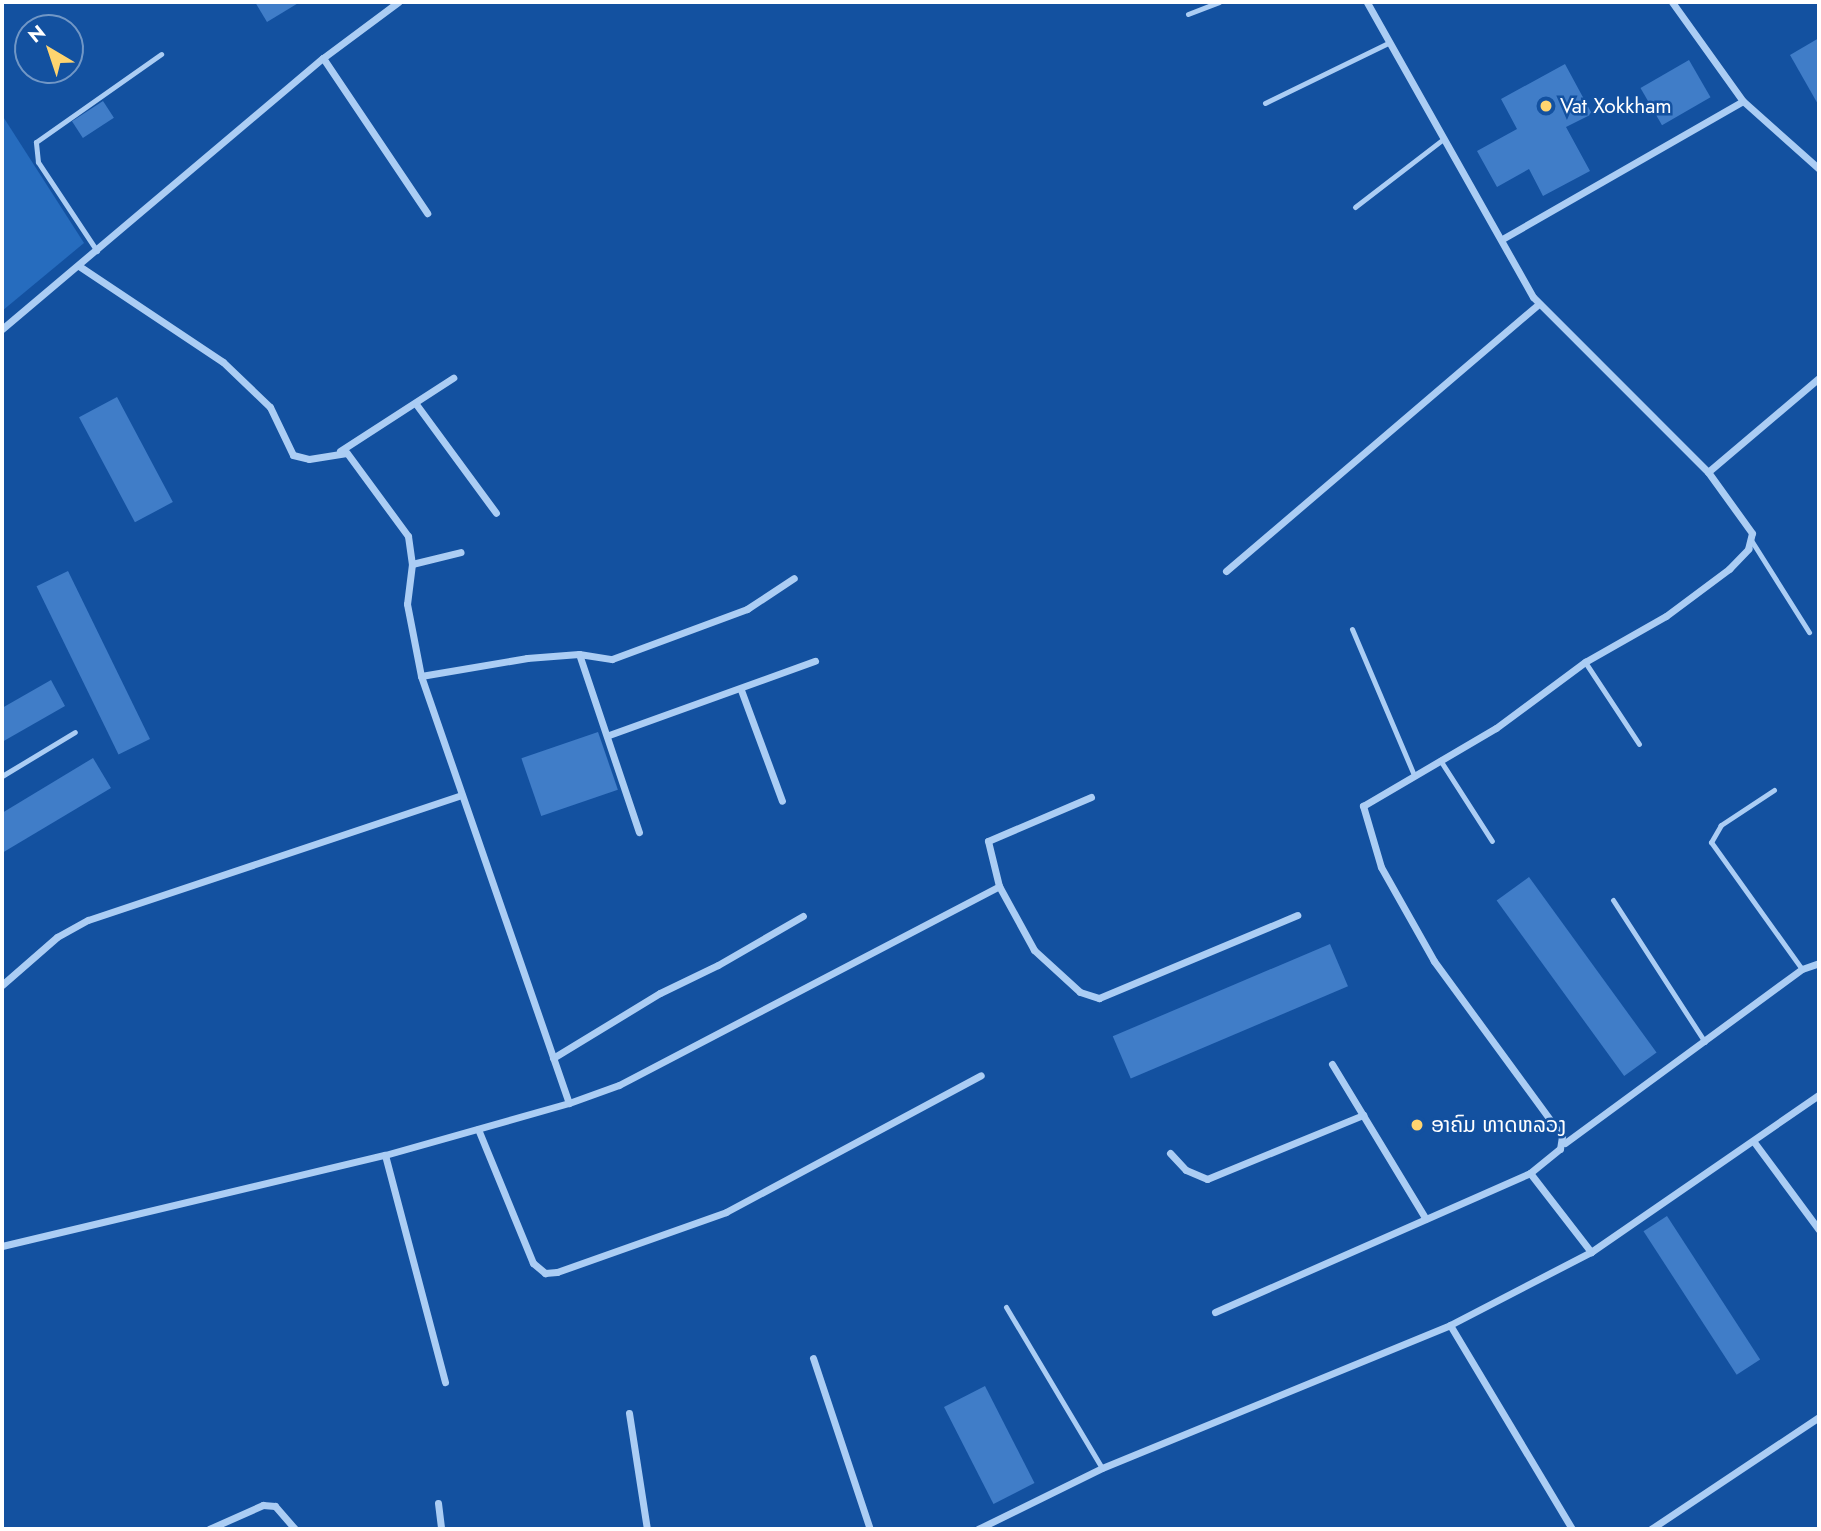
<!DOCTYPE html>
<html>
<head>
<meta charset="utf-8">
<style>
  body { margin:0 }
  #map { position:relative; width:1821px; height:1531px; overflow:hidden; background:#1351a0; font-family:Jost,"Noto Sans Lao",sans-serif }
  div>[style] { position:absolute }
  .green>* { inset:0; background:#266cbe }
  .building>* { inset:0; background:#407dc8; transform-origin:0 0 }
  .service>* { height:5px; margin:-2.5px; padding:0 2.5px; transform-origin:2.5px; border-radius:2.5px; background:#abcdf4 }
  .minor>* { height:7px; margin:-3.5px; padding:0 3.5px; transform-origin:3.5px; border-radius:3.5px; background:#abcdf4 }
  .dots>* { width:19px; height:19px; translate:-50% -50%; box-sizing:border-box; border:4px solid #1351a0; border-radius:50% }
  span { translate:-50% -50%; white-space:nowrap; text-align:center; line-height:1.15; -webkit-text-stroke:5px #1351a0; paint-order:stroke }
  .poi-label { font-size:21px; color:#fff }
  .left { translate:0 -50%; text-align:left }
  .frame { position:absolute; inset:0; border:4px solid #fff; pointer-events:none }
  .north { position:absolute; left:14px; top:14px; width:70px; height:70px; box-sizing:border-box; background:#1351a0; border:2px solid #7197c6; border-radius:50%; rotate:321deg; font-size:19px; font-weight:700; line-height:28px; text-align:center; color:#fff }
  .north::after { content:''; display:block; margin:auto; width:24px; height:32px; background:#ffd46f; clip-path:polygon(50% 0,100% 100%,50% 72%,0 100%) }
</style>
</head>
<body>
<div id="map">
  <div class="green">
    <i style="clip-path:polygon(2px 115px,84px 243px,2px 311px)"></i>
  </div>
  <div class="building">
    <i style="clip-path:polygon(255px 2px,300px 2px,267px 22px)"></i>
    <i style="clip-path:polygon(1819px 38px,1819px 106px,1790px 55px)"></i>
    <i style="left:1689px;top:60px;width:43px;height:56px;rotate:60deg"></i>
    <i style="clip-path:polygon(1565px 64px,1592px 114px,1566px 127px,1590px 171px,1543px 196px,1529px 169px,1497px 187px,1477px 151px,1517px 129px,1501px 99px)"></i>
    <i style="left:103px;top:101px;width:20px;height:37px;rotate:57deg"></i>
    <i style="left:117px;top:397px;width:119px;height:43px;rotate:62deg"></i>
    <i style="left:68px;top:571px;width:187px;height:35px;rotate:64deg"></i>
    <i style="clip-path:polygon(51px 680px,65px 706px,2px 742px,2px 708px)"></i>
    <i style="left:598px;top:732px;width:61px;height:81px;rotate:71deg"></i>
    <i style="clip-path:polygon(93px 758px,111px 788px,2px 853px,2px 813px)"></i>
    <i style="left:1529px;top:877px;width:217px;height:40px;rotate:54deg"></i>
    <i style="left:1330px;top:944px;width:46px;height:236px;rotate:67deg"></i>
    <i style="left:1667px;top:1216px;width:171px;height:28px;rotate:57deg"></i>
    <i style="left:985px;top:1386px;width:109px;height:46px;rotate:63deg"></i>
  </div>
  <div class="service">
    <i style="left:1188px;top:14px;width:33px;rotate:-21deg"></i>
    <i style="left:1265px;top:103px;width:137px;rotate:-26deg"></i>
    <i style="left:1355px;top:207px;width:110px;rotate:-37.6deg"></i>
    <i style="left:97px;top:251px;width:107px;rotate:-123.5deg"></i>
    <i style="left:38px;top:162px;width:20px;rotate:-96deg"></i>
    <i style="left:36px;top:142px;width:153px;rotate:-35.1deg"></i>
    <i style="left:1751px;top:540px;width:109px;rotate:57.8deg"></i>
    <i style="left:1352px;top:629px;width:159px;rotate:67deg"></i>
    <i style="left:1585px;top:662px;width:98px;rotate:56.6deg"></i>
    <i style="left:1440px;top:760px;width:96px;rotate:57.3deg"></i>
    <i style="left:2px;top:776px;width:85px;rotate:-31.1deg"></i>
    <i style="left:1774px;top:790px;width:64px;rotate:146.6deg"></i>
    <i style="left:1721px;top:825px;width:20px;rotate:120deg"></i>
    <i style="left:1711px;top:842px;width:156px;rotate:54.4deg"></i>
    <i style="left:1613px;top:900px;width:169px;rotate:57.1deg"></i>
    <i style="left:1006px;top:1307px;width:187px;rotate:59.2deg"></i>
  </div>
  <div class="minor">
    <i style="left:1672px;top:2px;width:122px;rotate:54.4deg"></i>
    <i style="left:1743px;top:101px;width:102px;rotate:41.8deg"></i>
    <i style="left:323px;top:58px;width:187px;rotate:56.1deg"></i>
    <i style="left:1504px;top:238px;width:275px;rotate:-29.8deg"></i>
    <i style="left:79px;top:266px;width:173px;rotate:33.7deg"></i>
    <i style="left:223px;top:362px;width:65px;rotate:43.8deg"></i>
    <i style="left:270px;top:407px;width:53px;rotate:64.4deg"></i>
    <i style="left:293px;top:455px;width:16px;rotate:14deg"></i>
    <i style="left:309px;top:459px;width:38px;rotate:-9deg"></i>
    <i style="left:347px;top:453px;width:103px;rotate:53.7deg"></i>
    <i style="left:408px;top:536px;width:28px;rotate:82deg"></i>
    <i style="left:412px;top:564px;width:40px;rotate:97.1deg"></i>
    <i style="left:407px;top:604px;width:73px;rotate:79deg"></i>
    <i style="left:421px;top:676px;width:452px;rotate:70.9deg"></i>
    <i style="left:2px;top:329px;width:420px;rotate:-40.2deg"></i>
    <i style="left:323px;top:58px;width:94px;rotate:-36.7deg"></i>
    <i style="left:416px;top:404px;width:135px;rotate:53.7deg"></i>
    <i style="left:340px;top:451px;width:135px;rotate:-32.9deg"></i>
    <i style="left:1708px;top:472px;width:145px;rotate:-40.3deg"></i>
    <i style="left:412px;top:564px;width:50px;rotate:-13.8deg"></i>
    <i style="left:1226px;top:571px;width:411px;rotate:-40.5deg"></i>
    <i style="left:579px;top:654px;width:188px;rotate:71.4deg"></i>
    <i style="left:421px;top:676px;width:108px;rotate:-9.6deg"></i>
    <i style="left:527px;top:658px;width:52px;rotate:-4.4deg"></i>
    <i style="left:579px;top:654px;width:33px;rotate:9deg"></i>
    <i style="left:612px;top:659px;width:144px;rotate:-20.3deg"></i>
    <i style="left:747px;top:609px;width:56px;rotate:-33.4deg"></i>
    <i style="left:741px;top:690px;width:118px;rotate:69.7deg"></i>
    <i style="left:609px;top:735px;width:219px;rotate:-19.8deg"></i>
    <i style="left:1091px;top:797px;width:112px;rotate:156.9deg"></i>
    <i style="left:988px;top:841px;width:46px;rotate:76.3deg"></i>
    <i style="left:999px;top:886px;width:73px;rotate:61.3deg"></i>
    <i style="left:1034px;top:950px;width:62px;rotate:42.4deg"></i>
    <i style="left:1080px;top:992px;width:20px;rotate:18deg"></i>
    <i style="left:1099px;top:998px;width:215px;rotate:-22.7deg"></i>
    <i style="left:2px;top:985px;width:73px;rotate:-41.1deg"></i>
    <i style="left:57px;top:937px;width:35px;rotate:-29deg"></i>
    <i style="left:88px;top:920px;width:394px;rotate:-18.5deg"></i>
    <i style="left:553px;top:1058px;width:125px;rotate:-31.3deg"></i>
    <i style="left:660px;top:993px;width:64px;rotate:-25.8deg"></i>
    <i style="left:718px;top:965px;width:98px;rotate:-30deg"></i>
    <i style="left:1332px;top:1064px;width:181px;rotate:58.8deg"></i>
    <i style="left:478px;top:1129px;width:145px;rotate:67.7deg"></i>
    <i style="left:533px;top:1263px;width:16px;rotate:40deg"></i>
    <i style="left:545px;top:1273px;width:12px;rotate:-5deg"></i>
    <i style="left:557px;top:1272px;width:179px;rotate:-19.5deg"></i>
    <i style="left:726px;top:1212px;width:289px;rotate:-28.2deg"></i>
    <i style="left:1754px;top:1142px;width:109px;rotate:53.5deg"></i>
    <i style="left:1565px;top:1143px;width:294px;rotate:-36.3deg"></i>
    <i style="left:1802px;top:969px;width:18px;rotate:-19deg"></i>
    <i style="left:1170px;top:1153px;width:23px;rotate:47deg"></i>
    <i style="left:1186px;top:1170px;width:23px;rotate:23deg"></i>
    <i style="left:1207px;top:1179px;width:169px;rotate:-22.3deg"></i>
    <i style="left:385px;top:1155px;width:235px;rotate:75.2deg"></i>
    <i style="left:1530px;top:1173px;width:100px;rotate:52.3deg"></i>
    <i style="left:2px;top:1246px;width:394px;rotate:-13.4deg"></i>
    <i style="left:385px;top:1155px;width:191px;rotate:-15.8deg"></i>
    <i style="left:569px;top:1103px;width:53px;rotate:-19.8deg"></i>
    <i style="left:619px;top:1085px;width:429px;rotate:-27.6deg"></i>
    <i style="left:1215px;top:1312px;width:344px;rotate:-23.8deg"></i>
    <i style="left:1530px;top:1173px;width:38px;rotate:-39deg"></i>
    <i style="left:1560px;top:1149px;width:13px;rotate:-81deg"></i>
    <i style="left:1562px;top:1136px;width:217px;rotate:-126.2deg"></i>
    <i style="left:1434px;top:961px;width:108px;rotate:-119.4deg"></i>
    <i style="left:1381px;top:867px;width:64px;rotate:-106.4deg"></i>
    <i style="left:1363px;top:806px;width:154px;rotate:-30.4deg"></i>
    <i style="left:1496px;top:728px;width:111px;rotate:-36.6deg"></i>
    <i style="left:1585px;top:662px;width:93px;rotate:-29.6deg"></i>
    <i style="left:1666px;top:616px;width:79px;rotate:-36.7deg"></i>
    <i style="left:1729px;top:569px;width:28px;rotate:-46deg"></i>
    <i style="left:1748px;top:549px;width:16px;rotate:-76deg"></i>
    <i style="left:1752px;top:533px;width:75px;rotate:-125.8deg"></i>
    <i style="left:1708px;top:472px;width:247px;rotate:-135deg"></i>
    <i style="left:1533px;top:297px;width:338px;rotate:-119.4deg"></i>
    <i style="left:1450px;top:1325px;width:238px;rotate:59.1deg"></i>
    <i style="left:813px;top:1358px;width:180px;rotate:71.6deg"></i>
    <i style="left:629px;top:1413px;width:117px;rotate:81.2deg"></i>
    <i style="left:438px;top:1503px;width:26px;rotate:83deg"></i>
    <i style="left:209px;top:1529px;width:59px;rotate:-24deg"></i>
    <i style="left:263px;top:1505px;width:12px;rotate:5deg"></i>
    <i style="left:275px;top:1506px;width:30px;rotate:49deg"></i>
    <i style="left:978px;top:1529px;width:138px;rotate:-26.2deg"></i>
    <i style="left:1102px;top:1468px;width:376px;rotate:-22.3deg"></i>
    <i style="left:1450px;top:1325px;width:159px;rotate:-27.4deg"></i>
    <i style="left:1591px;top:1252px;width:277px;rotate:-34.6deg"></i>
    <i style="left:1651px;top:1529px;width:202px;rotate:-33.7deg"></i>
  </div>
  <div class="dots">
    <i style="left:1546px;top:106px;background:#ffd46f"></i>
    <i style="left:1417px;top:1125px;background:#ffd46f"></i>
  </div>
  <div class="poi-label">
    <span class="left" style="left:1560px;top:106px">Vat Xokkham</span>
    <span class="left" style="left:1431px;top:1125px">ອາຄົມ ທາດຫລວງ</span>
  </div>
  <div class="frame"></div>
  <div class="north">N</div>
</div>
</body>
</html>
